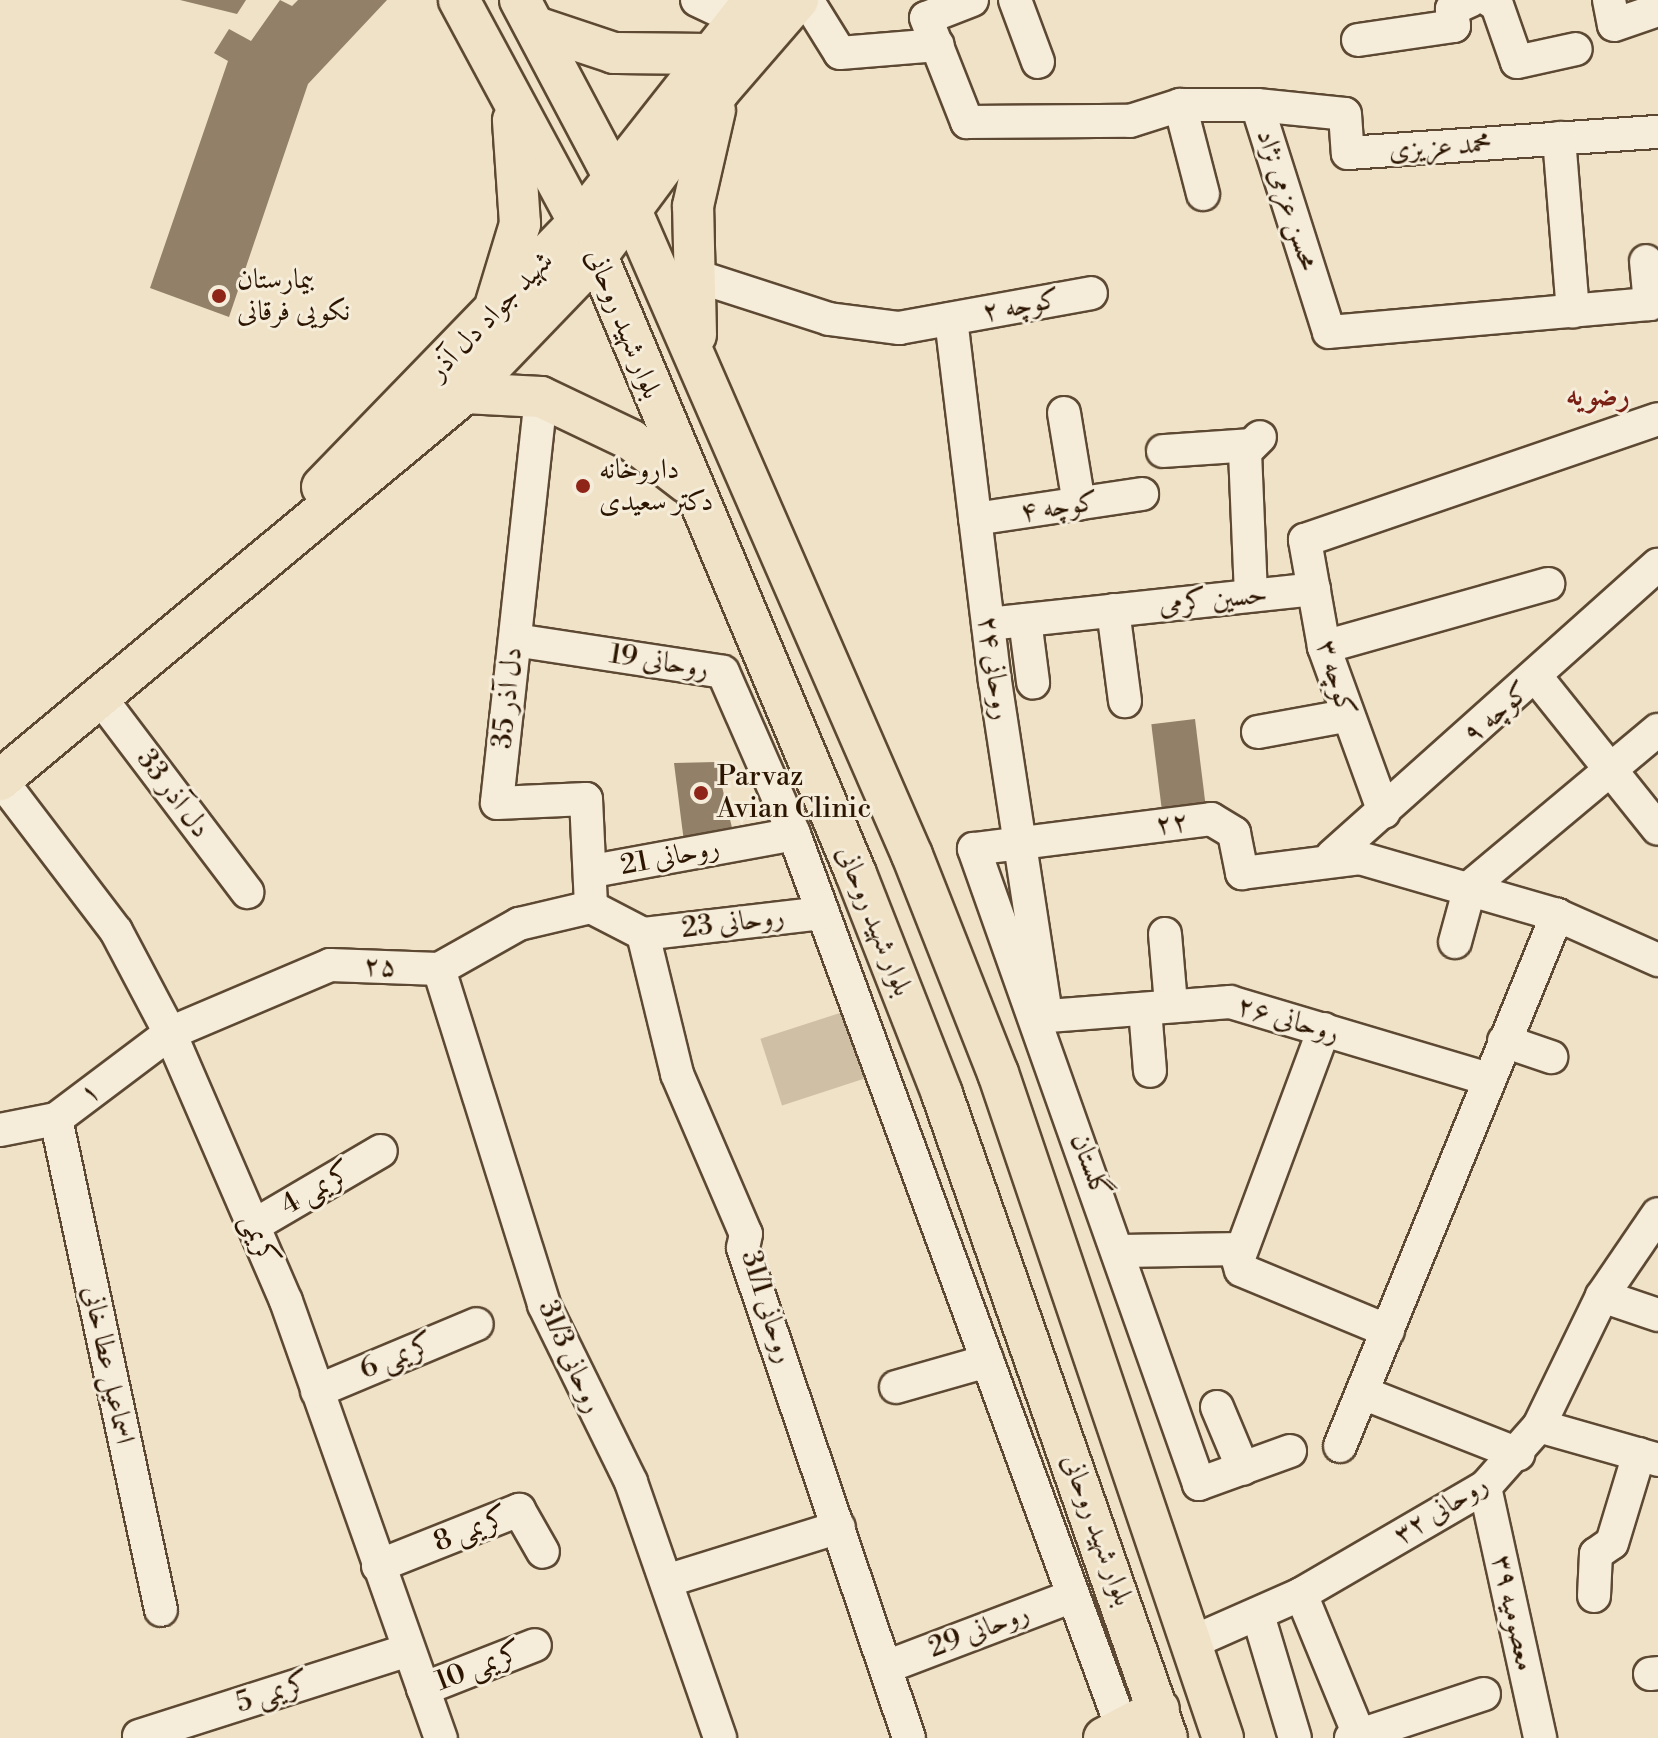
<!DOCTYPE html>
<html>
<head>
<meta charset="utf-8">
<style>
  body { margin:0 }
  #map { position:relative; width:1658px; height:1738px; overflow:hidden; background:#f0e2c6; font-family:"Libre Bodoni",Amiri,serif }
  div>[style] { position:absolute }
  .green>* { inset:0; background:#cfbfa5; transform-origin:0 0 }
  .building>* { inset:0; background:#928068; transform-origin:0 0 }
  .roads { filter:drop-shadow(2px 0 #5d4933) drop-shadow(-2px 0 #5d4933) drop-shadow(0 2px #5d4933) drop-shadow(0 -2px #5d4933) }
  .minor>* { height:32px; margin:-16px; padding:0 16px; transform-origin:16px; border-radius:16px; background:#f5ecda }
  .major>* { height:40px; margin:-20px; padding:0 20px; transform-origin:20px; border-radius:20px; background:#f0e2c6 }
  .dots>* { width:22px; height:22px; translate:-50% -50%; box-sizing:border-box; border:4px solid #f5ecda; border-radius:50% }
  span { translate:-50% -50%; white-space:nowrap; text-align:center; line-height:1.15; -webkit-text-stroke:6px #f5ecda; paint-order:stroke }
  .street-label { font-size:28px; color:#2c1602 }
  .poi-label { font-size:28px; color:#2c1602 }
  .left { translate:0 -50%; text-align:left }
  .neighbourhood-label { font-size:30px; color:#7a1f14; font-weight:700 }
</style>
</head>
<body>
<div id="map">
  <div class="green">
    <i style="left:846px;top:1011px;width:70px;height:90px;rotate:72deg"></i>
  </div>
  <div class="building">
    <i style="clip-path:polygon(180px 0,246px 0,237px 14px)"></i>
    <i style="clip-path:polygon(280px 0,292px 6px,298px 0,387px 0,308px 84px,229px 317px,150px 288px,228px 61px,214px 53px,229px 29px,251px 41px)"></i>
    <i style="left:1195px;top:719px;width:86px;height:44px;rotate:83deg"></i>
    <i style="clip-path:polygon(716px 762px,735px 840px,685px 850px,674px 763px)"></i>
  </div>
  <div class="roads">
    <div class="minor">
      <i style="left:697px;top:0;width:44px;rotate:25.4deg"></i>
      <i style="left:807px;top:0;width:62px;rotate:58.1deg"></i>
      <i style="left:840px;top:53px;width:98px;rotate:-4.7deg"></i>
      <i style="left:972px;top:0;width:49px;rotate:158.6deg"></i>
      <i style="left:926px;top:18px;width:112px;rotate:68.5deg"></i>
      <i style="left:967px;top:122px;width:163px;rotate:-0.4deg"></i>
      <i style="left:1130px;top:121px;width:52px;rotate:-17.7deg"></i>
      <i style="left:1180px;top:105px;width:77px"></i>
      <i style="left:1257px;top:105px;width:238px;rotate:72.4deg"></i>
      <i style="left:1329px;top:332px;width:322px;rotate:-5deg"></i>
      <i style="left:1650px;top:304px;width:43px;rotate:-95.3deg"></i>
      <i style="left:1015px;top:0;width:66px;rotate:69.6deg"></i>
      <i style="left:1489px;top:0;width:9px;rotate:32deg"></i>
      <i style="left:1497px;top:5px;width:60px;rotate:70.7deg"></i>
      <i style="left:1517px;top:62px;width:60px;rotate:-12.4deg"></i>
      <i style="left:1609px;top:0;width:25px;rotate:79deg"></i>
      <i style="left:1614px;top:25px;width:46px;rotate:-18.8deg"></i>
      <i style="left:1358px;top:40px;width:97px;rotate:-8.3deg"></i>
      <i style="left:1454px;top:26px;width:17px;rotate:-97deg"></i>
      <i style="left:1452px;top:9px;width:21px;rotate:-25deg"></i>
      <i style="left:1180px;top:105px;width:92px;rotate:75.5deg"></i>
      <i style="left:1257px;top:105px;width:88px;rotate:5.8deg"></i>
      <i style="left:1345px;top:114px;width:39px;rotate:86deg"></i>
      <i style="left:1348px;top:153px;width:311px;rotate:-3.9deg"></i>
      <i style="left:1559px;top:138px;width:174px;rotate:85.4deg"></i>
      <i style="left:690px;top:274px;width:146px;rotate:17.9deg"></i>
      <i style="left:829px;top:319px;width:71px;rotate:7.3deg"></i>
      <i style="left:899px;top:328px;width:195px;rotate:-10.3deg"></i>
      <i style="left:951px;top:319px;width:365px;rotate:83.1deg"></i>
      <i style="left:995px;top:681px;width:324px;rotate:81.3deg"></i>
      <i style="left:541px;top:397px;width:408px;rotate:96.2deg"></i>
      <i style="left:497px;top:803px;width:89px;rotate:-2.6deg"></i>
      <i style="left:586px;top:799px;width:108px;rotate:87.3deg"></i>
      <i style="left:1064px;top:413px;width:92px;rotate:80.6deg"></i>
      <i style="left:1163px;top:451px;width:88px;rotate:-3.9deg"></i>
      <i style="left:975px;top:519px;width:169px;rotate:-8.5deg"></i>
      <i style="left:1251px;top:595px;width:143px;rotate:-92.4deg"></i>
      <i style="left:1245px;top:452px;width:21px;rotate:-45deg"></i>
      <i style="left:1113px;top:610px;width:92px;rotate:82.5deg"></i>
      <i style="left:1025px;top:620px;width:63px;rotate:82.6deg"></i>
      <i style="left:988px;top:624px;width:328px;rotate:-6.1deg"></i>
      <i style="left:515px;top:640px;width:210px;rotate:8.7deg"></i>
      <i style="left:723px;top:672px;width:177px;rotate:66.3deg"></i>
      <i style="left:794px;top:834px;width:952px;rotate:69.85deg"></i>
      <i style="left:1324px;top:647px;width:233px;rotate:-15.7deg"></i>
      <i style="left:1537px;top:678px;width:193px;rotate:51.3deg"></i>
      <i style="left:99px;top:696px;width:246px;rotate:52.9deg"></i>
      <i style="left:1258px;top:732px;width:88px;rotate:-10.4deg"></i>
      <i style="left:1px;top:780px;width:190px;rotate:52.7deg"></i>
      <i style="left:116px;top:931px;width:115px;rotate:62.1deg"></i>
      <i style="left:170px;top:1033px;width:292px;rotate:66.6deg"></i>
      <i style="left:286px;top:1301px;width:464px;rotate:70.5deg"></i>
      <i style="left:1384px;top:812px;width:176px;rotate:-110deg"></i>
      <i style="left:1324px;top:647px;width:109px;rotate:-100.1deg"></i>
      <i style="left:1305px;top:540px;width:373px;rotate:-18.9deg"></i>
      <i style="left:1332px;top:856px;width:437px;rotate:-41.8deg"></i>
      <i style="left:593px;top:871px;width:204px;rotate:-10.4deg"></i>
      <i style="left:591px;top:907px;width:59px;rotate:27.4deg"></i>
      <i style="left:643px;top:934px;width:144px;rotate:76.3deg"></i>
      <i style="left:677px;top:1074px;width:174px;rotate:66.7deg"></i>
      <i style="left:746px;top:1234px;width:14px;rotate:102deg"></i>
      <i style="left:743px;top:1248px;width:517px;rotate:71.28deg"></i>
      <i style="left:643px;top:934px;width:181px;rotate:-6.7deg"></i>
      <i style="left:1165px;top:934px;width:70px;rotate:85.1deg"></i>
      <i style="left:1455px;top:942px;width:57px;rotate:-74.7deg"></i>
      <i style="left:1470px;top:887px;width:245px;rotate:-39.9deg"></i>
      <i style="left:439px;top:969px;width:352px;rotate:72.6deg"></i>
      <i style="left:544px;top:1305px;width:197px;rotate:63.8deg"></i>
      <i style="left:631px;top:1482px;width:271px;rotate:70.8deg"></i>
      <i style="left:1145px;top:1009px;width:62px;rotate:85.4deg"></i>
      <i style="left:1035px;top:1017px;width:196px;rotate:-4.4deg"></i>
      <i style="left:1230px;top:1002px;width:269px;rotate:16.6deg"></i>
      <i style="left:1324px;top:1029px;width:246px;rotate:110.4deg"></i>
      <i style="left:1238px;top:1260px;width:10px;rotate:73deg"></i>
      <i style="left:1241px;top:1270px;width:159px;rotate:22.5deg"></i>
      <i style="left:1504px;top:1041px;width:50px;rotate:18.8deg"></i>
      <i style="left:56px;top:1119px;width:502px;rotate:77.93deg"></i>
      <i style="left:0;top:1130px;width:57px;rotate:-11.1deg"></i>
      <i style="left:56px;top:1119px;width:143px;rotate:-37deg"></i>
      <i style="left:170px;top:1033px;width:174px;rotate:-23deg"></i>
      <i style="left:330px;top:965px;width:109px;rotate:2.1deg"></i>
      <i style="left:439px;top:969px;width:92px;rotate:-29.4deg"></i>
      <i style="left:519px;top:924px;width:74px;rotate:-13.3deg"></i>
      <i style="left:253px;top:1226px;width:148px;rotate:-30.4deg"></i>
      <i style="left:1122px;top:1251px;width:118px;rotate:-1deg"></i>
      <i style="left:1602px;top:1296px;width:59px;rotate:18.7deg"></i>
      <i style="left:896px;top:1387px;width:95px;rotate:-15.9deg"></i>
      <i style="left:317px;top:1391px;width:173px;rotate:-22.7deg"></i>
      <i style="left:1363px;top:1393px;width:167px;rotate:21.5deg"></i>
      <i style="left:1217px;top:1407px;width:67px;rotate:67.2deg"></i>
      <i style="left:1539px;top:1426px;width:124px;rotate:15.9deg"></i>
      <i style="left:1340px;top:1446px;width:574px;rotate:-67.77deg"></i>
      <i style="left:1290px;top:1451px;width:97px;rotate:160.1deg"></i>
      <i style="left:1199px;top:1484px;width:674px;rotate:-109.51deg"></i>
      <i style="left:974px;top:849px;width:239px;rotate:-7.2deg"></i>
      <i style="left:1211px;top:819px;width:27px;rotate:31deg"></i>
      <i style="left:1234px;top:833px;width:41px;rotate:78.7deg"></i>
      <i style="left:1242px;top:873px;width:119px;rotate:-7.2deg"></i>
      <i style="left:1360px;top:858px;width:205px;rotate:16.1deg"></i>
      <i style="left:1557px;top:915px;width:111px;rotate:24deg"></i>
      <i style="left:1485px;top:1487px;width:257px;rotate:77.6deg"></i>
      <i style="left:378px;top:1566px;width:152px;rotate:-21.7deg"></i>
      <i style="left:519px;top:1510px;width:48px;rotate:60.3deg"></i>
      <i style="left:666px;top:1581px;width:181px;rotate:-17.3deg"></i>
      <i style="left:1301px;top:1594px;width:152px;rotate:67.6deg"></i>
      <i style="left:1594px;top:1596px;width:42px;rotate:-87.3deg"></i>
      <i style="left:1596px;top:1554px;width:19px;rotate:-35deg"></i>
      <i style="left:1612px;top:1543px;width:93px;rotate:-73.1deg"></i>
      <i style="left:1258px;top:1615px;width:128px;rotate:73.3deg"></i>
      <i style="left:1195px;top:1641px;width:116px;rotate:-23.9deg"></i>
      <i style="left:1301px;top:1594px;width:213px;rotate:-30.2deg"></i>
      <i style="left:1485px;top:1487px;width:81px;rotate:-48.5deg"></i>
      <i style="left:1539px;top:1426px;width:144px;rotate:-64.1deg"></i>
      <i style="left:1602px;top:1296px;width:99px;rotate:-55.7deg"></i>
      <i style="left:886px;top:1667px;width:200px;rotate:-20.8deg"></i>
      <i style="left:1650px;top:1674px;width:8px;rotate:-7deg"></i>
      <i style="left:423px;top:1689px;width:120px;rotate:-21.4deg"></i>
      <i style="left:139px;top:1736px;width:282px;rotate:-17.7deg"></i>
      <i style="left:1351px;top:1738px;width:140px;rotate:-18.3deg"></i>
    </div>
    <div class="major">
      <i style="left:459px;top:0;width:291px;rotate:61.7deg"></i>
      <i style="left:597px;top:256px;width:670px;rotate:67.26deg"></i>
      <i style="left:856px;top:874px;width:236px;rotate:68.6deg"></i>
      <i style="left:942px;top:1094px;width:682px;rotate:70.74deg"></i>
      <i style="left:520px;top:0;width:235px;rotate:62.1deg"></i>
      <i style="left:630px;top:208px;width:706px;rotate:66.45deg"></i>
      <i style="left:912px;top:855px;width:234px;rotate:68.5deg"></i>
      <i style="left:998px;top:1073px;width:702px;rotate:71.31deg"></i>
      <i style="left:536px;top:27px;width:82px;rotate:18.4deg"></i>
      <i style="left:614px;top:53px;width:98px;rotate:0.6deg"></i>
      <i style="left:496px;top:303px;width:83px;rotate:-73.1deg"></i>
      <i style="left:520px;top:224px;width:104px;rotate:-93.9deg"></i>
      <i style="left:696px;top:335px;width:129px;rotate:-91.3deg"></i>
      <i style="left:693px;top:206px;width:98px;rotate:-77.1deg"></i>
      <i style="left:465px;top:393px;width:76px;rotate:3deg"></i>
      <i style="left:541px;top:397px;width:100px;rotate:25.5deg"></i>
      <i style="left:631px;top:440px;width:71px;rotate:37.5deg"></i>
      <i style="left:322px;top:487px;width:369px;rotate:-45.9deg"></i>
      <i style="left:579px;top:222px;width:283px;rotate:-51.8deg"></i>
      <i style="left:0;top:780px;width:605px;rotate:-39.77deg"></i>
      <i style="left:465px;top:393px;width:190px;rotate:-46.1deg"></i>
      <i style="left:597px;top:256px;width:207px;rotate:-53.5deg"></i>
      <i style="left:720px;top:90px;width:119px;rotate:-49.1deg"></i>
      <i style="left:1104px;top:1738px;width:62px;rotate:-27.8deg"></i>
    </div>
  </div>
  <div class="dots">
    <i style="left:219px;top:296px;background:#8f2418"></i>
    <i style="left:583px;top:486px;background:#8f2418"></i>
    <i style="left:701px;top:793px;background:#8f2418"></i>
  </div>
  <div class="street-label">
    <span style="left:1440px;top:147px;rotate:-4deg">محمد عزیزی</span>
    <span style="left:1287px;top:200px;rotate:72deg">محسن عزمی نژاد</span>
    <span style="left:1021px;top:306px;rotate:-11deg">کوچه ۲</span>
    <span style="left:491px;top:316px;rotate:-46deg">شهید جواد دل آذر</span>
    <span style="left:623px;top:324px;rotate:68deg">بلوار شهید روحانی</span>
    <span style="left:1059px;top:507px;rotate:-8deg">کوچه ۴</span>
    <span style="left:1213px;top:600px;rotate:-6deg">حسین کرمی</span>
    <span style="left:659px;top:662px;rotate:9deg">روحانی 19</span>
    <span style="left:994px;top:668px;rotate:82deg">روحانی ۲۴</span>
    <span style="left:1336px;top:678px;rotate:74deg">کوچه ۳</span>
    <span style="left:508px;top:698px;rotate:-84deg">دل آذر 35</span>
    <span style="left:1497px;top:713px;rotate:-41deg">کوچه ۹</span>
    <span style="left:173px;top:794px;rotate:53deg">دل آذر 33</span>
    <span style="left:1172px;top:824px;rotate:-7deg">۲۲</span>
    <span style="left:670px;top:857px;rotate:-11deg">روحانی 21</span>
    <span style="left:874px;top:921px;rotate:68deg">بلوار شهید روحانی</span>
    <span style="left:733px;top:923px;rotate:-7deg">روحانی 23</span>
    <span style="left:380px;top:967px;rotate:2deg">۲۵</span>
    <span style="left:1288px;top:1020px;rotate:16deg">روحانی ۲۶</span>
    <span style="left:90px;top:1093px;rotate:-37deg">۱</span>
    <span style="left:1090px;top:1166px;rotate:69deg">گلستان</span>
    <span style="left:317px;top:1189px;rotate:-30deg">کریمی 4</span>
    <span style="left:259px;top:1240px;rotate:66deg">کریمی</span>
    <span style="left:767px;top:1307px;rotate:72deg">روحانی 31/1</span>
    <span style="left:397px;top:1357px;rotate:-22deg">کریمی 6</span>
    <span style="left:570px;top:1357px;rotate:66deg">روحانی 31/3</span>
    <span style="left:108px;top:1365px;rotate:78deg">اسماعیل عطا خانی</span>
    <span style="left:1441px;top:1510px;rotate:-32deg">روحانی ۳۲</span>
    <span style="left:471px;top:1530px;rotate:-21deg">کریمی 8</span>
    <span style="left:1097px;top:1530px;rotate:70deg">بلوار شهید روحانی</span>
    <span style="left:1513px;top:1613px;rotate:78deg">معصومیه ۳۹</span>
    <span style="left:979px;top:1631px;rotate:-21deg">روحانی 29</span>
    <span style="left:479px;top:1667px;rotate:-21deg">کریمی 10</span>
    <span style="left:273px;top:1693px;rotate:-18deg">کریمی 5</span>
  </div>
  <div class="poi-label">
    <span class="left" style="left:237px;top:296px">بیمارستان<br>نکویی فرقانی</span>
    <span class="left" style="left:599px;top:486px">داروخانه<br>دکتر سعیدی</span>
    <span class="left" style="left:717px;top:793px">Parvaz<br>Avian Clinic</span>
  </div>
  <div class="neighbourhood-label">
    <span style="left:1598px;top:396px">رضویه</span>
  </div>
</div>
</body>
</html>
